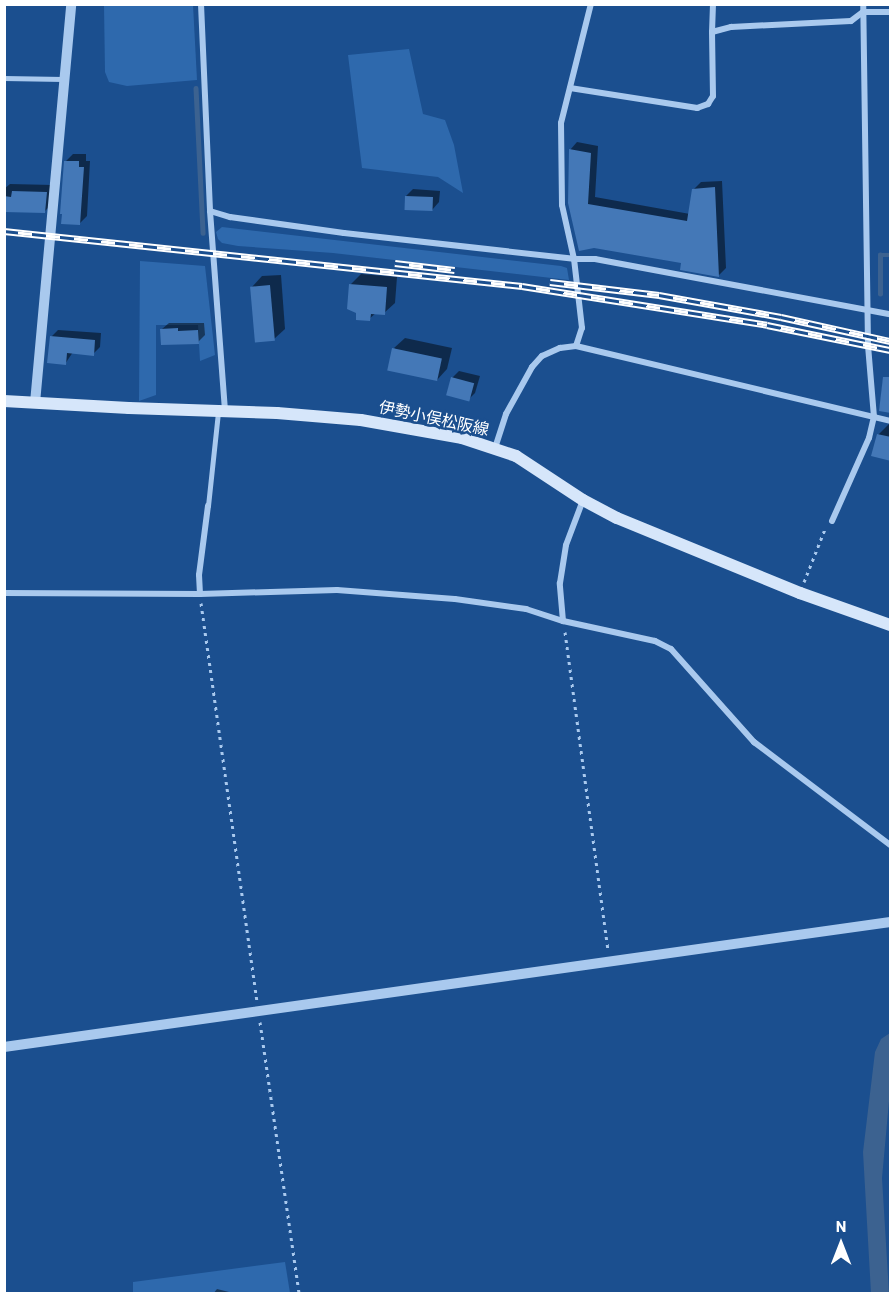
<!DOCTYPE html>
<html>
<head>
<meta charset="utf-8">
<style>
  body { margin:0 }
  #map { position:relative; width:895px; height:1298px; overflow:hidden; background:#1b4f8f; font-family:Barlow,"Noto Sans JP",sans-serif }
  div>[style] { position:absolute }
  .green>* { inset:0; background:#2e69ad }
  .water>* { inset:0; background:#3c6290 }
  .shadow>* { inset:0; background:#0007 }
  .stream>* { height:4.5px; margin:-2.25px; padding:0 2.25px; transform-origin:2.25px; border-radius:2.25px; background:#3c6290 }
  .building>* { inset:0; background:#4478b7; transform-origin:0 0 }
  .path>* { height:3px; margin-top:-1.5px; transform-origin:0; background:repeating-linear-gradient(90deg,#a9c9ee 0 3px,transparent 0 7.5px) }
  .service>* { height:4.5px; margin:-2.25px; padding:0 2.25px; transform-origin:2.25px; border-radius:2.25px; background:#a9c9ee }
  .minor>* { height:6px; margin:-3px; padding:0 3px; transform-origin:3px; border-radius:3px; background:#a9c9ee }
  .tertiary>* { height:10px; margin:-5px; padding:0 5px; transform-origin:5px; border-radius:5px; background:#a9c9ee }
  .secondary>* { height:12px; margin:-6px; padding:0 6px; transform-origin:6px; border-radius:6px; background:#d6e6fa }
  .rail>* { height:7px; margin-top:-3.5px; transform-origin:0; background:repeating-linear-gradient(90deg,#1b4f8f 0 14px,#fff 0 28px); box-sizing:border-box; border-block:2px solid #fff }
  span { translate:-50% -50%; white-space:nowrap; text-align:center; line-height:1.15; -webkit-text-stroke:5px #1b4f8f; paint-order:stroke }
  .street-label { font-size:16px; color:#fff }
  .frame { position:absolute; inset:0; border:6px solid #fff; pointer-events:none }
  .north { position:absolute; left:811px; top:1214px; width:60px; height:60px; -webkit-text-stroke:4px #1b4f8f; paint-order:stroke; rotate:0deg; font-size:16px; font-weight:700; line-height:24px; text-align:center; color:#fff }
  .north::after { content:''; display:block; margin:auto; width:21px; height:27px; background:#fff; clip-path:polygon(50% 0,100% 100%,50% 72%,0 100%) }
</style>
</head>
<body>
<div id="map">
  <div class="green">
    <i style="clip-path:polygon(104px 5px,193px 5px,197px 80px,127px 86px,109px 82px,105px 72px)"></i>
    <i style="clip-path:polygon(409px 49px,423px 114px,445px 120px,454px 145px,463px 193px,438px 177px,362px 168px,348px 55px)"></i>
    <i style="clip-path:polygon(222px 227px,561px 266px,567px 268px,569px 280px,333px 253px,238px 246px,222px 243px,218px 239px,216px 232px)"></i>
    <i style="clip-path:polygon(140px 261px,205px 266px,215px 355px,200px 361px,198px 325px,156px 325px,156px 395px,139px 401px)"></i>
    <i style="clip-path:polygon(285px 1262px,290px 1293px,133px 1293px,133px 1282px)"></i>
  </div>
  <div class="water">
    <i style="clip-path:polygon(890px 1033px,890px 1090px,882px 1178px,889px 1293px,871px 1293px,863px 1152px,875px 1052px,881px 1039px)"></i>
  </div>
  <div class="shadow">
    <i style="clip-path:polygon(577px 142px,598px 146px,595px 197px,690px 214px,694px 189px,701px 182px,722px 181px,726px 268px,719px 275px,683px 262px,594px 247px,570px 150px)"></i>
    <i style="clip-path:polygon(73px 154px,86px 154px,86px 161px,90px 161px,87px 216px,80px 223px,64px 213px,66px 161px)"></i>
    <i style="clip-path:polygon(10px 184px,53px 185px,51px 205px,44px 212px,4px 211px,4px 189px)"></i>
    <i style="clip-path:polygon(413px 189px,440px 191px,439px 202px,432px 210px,406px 196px)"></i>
    <i style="clip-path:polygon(361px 274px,397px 277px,395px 303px,384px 313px,376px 313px,369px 319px,358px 312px,350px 285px)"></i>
    <i style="clip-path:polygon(281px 275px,285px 329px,274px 339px,252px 287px,262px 276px)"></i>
    <i style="clip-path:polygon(169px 323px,204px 323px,205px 335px,198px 342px,162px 329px)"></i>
    <i style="clip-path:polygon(58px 330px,101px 333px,100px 347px,93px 354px,73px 352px,65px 364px,51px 337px)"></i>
    <i style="clip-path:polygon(405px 338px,452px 348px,447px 369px,437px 380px,394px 348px)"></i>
    <i style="clip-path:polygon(459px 371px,480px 376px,475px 393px,468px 400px,452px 378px)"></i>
    <i style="clip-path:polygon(889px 424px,890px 424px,890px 460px,878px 435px)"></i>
    <i style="clip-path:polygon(217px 1289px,233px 1293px,233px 1294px,213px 1294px)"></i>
  </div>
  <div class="stream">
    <i style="left:196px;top:88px;width:145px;rotate:87.2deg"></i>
    <i style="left:880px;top:294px;width:39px;rotate:-90deg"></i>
    <i style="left:880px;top:255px;width:10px"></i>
  </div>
  <div class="building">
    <i style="clip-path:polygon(569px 149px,591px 153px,588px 204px,687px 221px,692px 189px,715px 187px,719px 277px,680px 270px,681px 263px,594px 248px,579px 251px,568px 203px)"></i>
    <i style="clip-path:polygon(64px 161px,79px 161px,79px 167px,84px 167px,80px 225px,61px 224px,62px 214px,60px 214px)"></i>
    <i style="clip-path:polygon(12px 191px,47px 192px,45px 213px,4px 212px,4px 196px,11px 197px)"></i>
    <i style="left:405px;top:196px;width:28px;height:14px;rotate:2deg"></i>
    <i style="clip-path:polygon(349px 284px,387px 287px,385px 315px,371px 314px,370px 321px,356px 320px,356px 313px,347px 309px)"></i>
    <i style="left:270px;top:285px;width:56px;height:20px;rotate:85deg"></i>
    <i style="clip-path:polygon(178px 328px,178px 331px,198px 330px,199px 344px,161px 345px,160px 329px)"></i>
    <i style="clip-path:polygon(50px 336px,95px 340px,94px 356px,67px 353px,66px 365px,47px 363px)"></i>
    <i style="left:392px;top:348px;width:51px;height:23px;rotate:12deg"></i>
    <i style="left:451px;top:377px;width:24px;height:19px;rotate:15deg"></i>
    <i style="clip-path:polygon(883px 377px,891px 377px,891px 413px,879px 411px)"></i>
    <i style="clip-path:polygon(877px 434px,891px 437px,891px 461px,871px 456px)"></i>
  </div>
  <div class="path">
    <i style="left:804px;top:582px;width:57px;rotate:-68.4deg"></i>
    <i style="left:201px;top:603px;width:402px;rotate:82deg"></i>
    <i style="left:565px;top:632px;width:320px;rotate:82.3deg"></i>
    <i style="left:260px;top:1022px;width:275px;rotate:81.8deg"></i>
  </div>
  <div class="service">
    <i style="left:4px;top:78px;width:59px;rotate:1deg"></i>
    <i style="left:208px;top:506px;width:94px;rotate:-83.9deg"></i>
  </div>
  <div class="minor">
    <i style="left:201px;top:4px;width:207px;rotate:87.5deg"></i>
    <i style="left:210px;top:211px;width:200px;rotate:85.7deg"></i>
    <i style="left:713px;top:4px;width:28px;rotate:92deg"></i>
    <i style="left:712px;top:32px;width:20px;rotate:-15deg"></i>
    <i style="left:731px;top:27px;width:120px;rotate:-2.9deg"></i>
    <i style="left:851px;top:21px;width:15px;rotate:-37deg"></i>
    <i style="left:863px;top:12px;width:27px"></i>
    <i style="left:570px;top:88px;width:129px;rotate:8.9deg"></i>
    <i style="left:697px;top:108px;width:12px;rotate:-20deg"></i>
    <i style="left:708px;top:104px;width:9px;rotate:-58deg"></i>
    <i style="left:713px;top:96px;width:64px;rotate:-90.9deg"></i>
    <i style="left:210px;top:211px;width:21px;rotate:17deg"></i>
    <i style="left:230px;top:217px;width:115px;rotate:8deg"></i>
    <i style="left:344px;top:233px;width:231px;rotate:6.4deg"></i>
    <i style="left:574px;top:259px;width:21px"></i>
    <i style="left:595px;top:259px;width:300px;rotate:10.6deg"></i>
    <i style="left:576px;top:346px;width:323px;rotate:13.4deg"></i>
    <i style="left:495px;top:448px;width:36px;rotate:-72deg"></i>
    <i style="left:506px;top:414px;width:54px;rotate:-61deg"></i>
    <i style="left:532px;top:367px;width:15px;rotate:-48deg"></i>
    <i style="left:542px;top:356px;width:20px;rotate:-24deg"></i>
    <i style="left:560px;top:348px;width:16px;rotate:-7deg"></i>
    <i style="left:576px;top:346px;width:19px;rotate:-72deg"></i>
    <i style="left:582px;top:328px;width:69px;rotate:-96.6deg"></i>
    <i style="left:574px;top:259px;width:55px;rotate:-102.5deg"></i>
    <i style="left:562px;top:205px;width:82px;rotate:-90.7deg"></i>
    <i style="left:561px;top:123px;width:123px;rotate:-75.9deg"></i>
    <i style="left:832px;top:521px;width:91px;rotate:-66deg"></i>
    <i style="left:869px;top:438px;width:22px;rotate:-77deg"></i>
    <i style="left:874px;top:417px;width:72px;rotate:-94.8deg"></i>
    <i style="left:868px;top:345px;width:341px;rotate:-90.8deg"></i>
    <i style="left:4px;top:593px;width:196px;rotate:0.3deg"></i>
    <i style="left:200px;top:594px;width:137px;rotate:-1.7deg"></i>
    <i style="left:337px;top:590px;width:118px;rotate:4.4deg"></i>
    <i style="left:455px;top:599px;width:72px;rotate:8deg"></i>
    <i style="left:526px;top:609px;width:39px;rotate:18deg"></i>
    <i style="left:563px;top:621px;width:94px;rotate:12.3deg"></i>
    <i style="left:655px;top:641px;width:18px;rotate:27deg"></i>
    <i style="left:671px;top:649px;width:125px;rotate:48.3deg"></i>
    <i style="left:754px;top:742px;width:171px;rotate:37.1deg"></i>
    <i style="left:200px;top:594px;width:19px;rotate:-93deg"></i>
    <i style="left:199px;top:575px;width:70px;rotate:-82.6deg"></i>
    <i style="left:563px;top:621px;width:38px;rotate:-95deg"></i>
    <i style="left:560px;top:583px;width:38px;rotate:-81deg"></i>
    <i style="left:566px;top:545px;width:48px;rotate:-69.3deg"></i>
  </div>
  <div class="tertiary">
    <i style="left:35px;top:403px;width:401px;rotate:-84.8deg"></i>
    <i style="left:4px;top:1047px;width:895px;rotate:-8.03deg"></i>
  </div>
  <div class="secondary">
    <i style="left:4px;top:401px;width:125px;rotate:3.2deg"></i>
    <i style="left:129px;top:408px;width:148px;rotate:1.9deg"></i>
    <i style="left:277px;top:413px;width:84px;rotate:4.8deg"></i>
    <i style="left:361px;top:420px;width:103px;rotate:10.1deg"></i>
    <i style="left:462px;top:438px;width:57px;rotate:18.4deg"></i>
    <i style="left:516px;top:456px;width:80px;rotate:33.3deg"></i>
    <i style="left:583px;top:500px;width:38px;rotate:28deg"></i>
    <i style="left:617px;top:518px;width:198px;rotate:22.3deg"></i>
    <i style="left:800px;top:593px;width:96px;rotate:19.6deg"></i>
  </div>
  <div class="rail">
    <i style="left:4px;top:231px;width:521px;rotate:6.06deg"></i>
    <i style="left:522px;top:286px;width:248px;rotate:9deg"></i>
    <i style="left:767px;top:325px;width:126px;rotate:11.5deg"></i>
    <i style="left:395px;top:263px;width:60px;rotate:6.7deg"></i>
    <i style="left:550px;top:282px;width:110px;rotate:6.8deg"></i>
    <i style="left:659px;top:295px;width:124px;rotate:10.2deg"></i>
    <i style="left:781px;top:317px;width:112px;rotate:12.4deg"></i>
  </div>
  <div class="street-label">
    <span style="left:434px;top:418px;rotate:12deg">伊勢小俣松阪線</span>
  </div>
  <div class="frame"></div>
  <div class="north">N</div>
</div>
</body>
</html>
